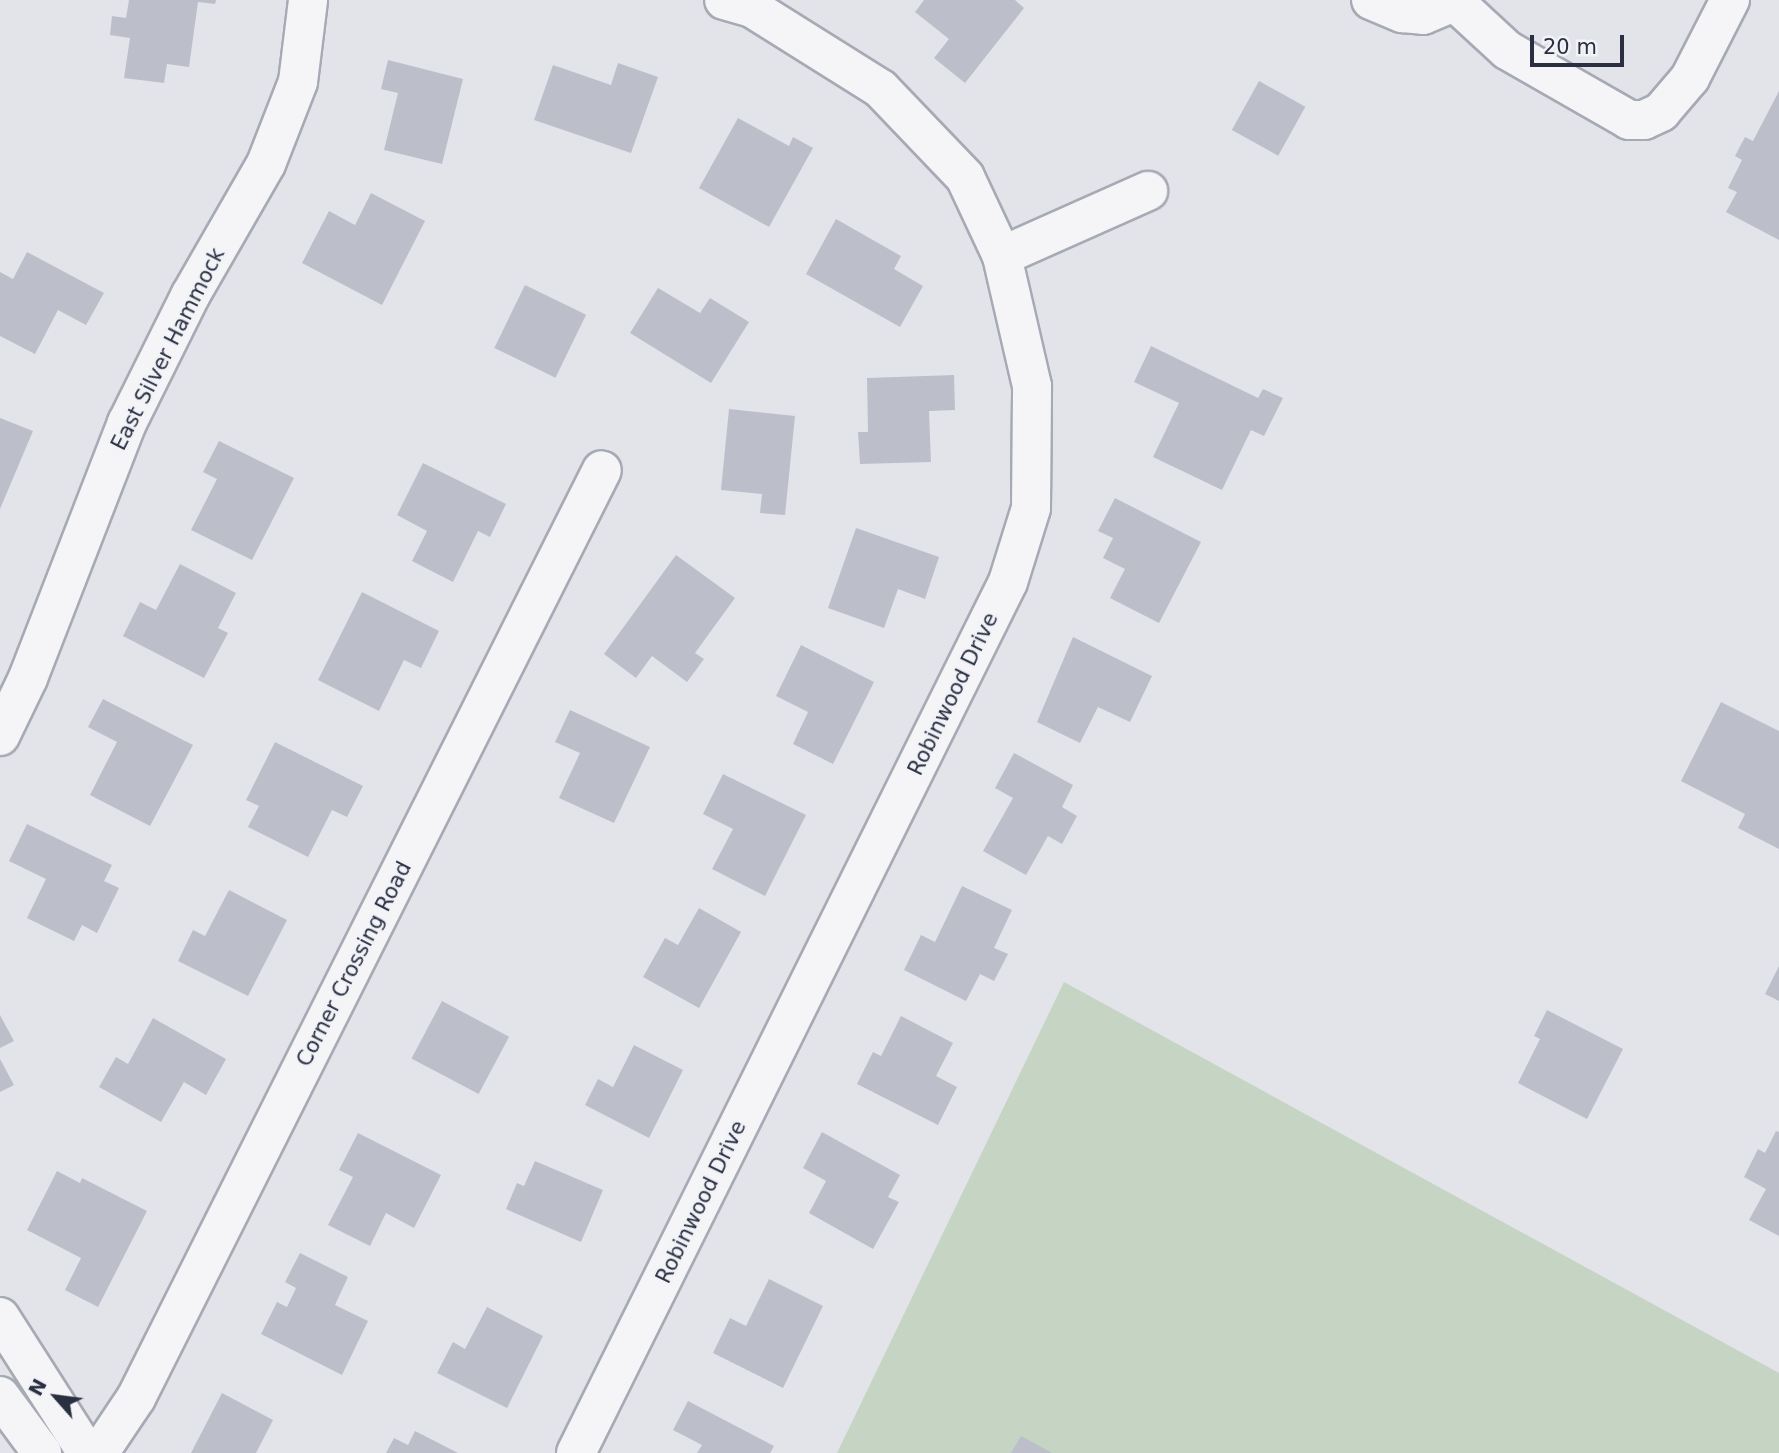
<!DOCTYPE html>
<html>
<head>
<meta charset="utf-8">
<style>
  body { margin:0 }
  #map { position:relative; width:1779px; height:1453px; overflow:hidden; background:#e2e4ea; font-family:"DejaVu Sans",sans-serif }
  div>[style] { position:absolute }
  .green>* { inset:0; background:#c5d4c3 }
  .building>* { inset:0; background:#bcbfca; transform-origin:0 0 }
  .roads { filter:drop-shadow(2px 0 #a7aab4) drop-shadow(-2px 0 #a7aab4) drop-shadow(0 2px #a7aab4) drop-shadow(0 -2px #a7aab4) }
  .minor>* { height:38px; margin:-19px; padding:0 19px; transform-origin:19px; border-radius:19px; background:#f5f5f8 }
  span { translate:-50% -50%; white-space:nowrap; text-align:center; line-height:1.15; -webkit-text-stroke:5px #f2f3f7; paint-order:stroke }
  .street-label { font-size:21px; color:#2a2f42 }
  .north { position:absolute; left:21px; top:1362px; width:70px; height:70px; -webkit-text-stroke:5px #f2f3f7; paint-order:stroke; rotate:298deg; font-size:19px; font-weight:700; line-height:28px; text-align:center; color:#2a2f42 }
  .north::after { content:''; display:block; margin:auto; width:24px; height:32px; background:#2a2f42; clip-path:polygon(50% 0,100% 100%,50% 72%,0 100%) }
  .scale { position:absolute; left:1530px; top:35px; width:94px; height:32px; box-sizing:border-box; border:4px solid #2a2f42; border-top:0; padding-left:9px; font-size:21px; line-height:24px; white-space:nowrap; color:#2a2f42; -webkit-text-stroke:5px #f2f3f7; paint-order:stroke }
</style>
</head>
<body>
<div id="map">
  <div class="green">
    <i style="clip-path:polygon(1064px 982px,1779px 1373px,1779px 1453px,837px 1453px)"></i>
  </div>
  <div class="building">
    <i style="clip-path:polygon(129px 0,216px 0,215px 4px,198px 2px,189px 67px,167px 64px,164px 83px,124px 78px,130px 38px,110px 35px,112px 16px,126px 18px)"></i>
    <i style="clip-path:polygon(924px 0,1015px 0,1024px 8px,965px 83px,934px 58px,949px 39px,915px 12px)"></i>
    <i style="clip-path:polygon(388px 60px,463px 79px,442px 164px,384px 150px,398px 93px,381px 89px)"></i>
    <i style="clip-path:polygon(618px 63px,658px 77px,631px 153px,534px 120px,553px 65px,611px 85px)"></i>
    <i style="left:1259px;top:81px;width:53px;height:56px;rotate:29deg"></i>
    <i style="clip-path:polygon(1779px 91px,1779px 240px,1726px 212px,1737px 192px,1728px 188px,1742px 160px,1735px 156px,1745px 137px,1753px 141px)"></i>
    <i style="clip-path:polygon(738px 118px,789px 146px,793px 137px,813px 148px,769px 227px,699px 188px)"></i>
    <i style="clip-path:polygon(371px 193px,425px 221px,382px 305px,302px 263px,329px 211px,355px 225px)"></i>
    <i style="clip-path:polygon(836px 219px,901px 256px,894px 269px,923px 286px,900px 327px,806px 274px)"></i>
    <i style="clip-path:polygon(27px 252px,104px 293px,86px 325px,58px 310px,35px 354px,0 336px,0 272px,13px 279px)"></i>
    <i style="left:525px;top:285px;width:68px;height:70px;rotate:26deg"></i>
    <i style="clip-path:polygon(658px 288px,700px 313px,710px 298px,749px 322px,711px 383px,630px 333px)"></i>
    <i style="clip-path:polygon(1151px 346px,1258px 398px,1263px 389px,1283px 398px,1264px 436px,1251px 430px,1222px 490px,1153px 457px,1179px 403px,1134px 382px)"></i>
    <i style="clip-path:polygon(954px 375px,955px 410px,929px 411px,931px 462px,860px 464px,858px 432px,868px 432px,867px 378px)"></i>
    <i style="clip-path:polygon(729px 409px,795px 416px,785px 515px,760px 513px,762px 494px,721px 490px)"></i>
    <i style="clip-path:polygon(0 418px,33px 431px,0 509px)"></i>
    <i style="clip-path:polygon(219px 441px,294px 478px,252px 560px,191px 530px,217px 479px,203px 472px)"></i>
    <i style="clip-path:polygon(423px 463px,506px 504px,490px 537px,478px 531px,453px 582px,412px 561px,427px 531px,397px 515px)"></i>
    <i style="clip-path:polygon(1115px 498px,1201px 542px,1159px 623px,1110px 598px,1125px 569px,1103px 558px,1113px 538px,1098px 531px)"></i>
    <i style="clip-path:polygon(856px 528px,939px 557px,925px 599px,898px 589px,884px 628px,828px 608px)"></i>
    <i style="clip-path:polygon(676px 555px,735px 598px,695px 653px,704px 659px,687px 682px,652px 656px,636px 678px,604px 654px)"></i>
    <i style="clip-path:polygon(180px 564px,236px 593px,218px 628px,228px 633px,204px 678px,123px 636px,140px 602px,156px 610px)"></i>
    <i style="clip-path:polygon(362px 592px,439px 631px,421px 668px,404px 660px,379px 711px,318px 680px)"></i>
    <i style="clip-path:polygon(1073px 637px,1152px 676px,1130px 722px,1098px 707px,1080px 743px,1037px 722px)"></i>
    <i style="clip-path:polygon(801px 645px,874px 682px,833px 764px,793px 744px,808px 712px,776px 696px)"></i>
    <i style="clip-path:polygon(103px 699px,193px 745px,150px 826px,90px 795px,117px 742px,88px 727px)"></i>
    <i style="clip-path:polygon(1721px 702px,1779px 731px,1779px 849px,1738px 828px,1745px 814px,1681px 781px)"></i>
    <i style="clip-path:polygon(570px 710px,650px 747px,614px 823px,559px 798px,580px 753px,555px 742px)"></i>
    <i style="clip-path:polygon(275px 742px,363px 786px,347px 817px,332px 810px,308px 857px,248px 827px,259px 806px,246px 800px)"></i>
    <i style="clip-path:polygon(1014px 753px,1073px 785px,1062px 807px,1077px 816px,1062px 844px,1048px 836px,1026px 875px,983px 851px,1013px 798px,995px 788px)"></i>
    <i style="clip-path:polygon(723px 774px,806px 815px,765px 896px,712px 869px,733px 829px,703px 814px)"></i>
    <i style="clip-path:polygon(27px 824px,112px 865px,104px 881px,119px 888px,97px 933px,82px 925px,74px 941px,27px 918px,46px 879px,9px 861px)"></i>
    <i style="clip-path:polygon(962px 886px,1012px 910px,994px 948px,1008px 954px,994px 981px,980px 974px,966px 1001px,904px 970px,921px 935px,935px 942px)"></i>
    <i style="clip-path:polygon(229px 890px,287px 920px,248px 996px,178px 961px,193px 930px,205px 936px)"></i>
    <i style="clip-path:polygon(699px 908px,741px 932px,699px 1008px,643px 977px,665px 938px,678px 945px)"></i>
    <i style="clip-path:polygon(1779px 966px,1779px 1001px,1765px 994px)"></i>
    <i style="left:442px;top:1001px;width:76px;height:65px;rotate:28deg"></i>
    <i style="clip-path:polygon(1547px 1010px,1623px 1049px,1587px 1119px,1518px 1083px,1540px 1039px,1534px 1036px)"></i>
    <i style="clip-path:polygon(0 1015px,14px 1041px,0 1048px)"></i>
    <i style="clip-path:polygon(901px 1016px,953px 1043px,936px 1076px,957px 1087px,938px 1125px,857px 1084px,873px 1052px,881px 1056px)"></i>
    <i style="clip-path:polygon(153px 1018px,226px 1059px,206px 1095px,184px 1082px,161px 1122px,99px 1087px,116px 1057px,128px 1064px)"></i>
    <i style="clip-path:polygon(634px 1045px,683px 1070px,649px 1138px,585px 1105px,598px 1079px,613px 1087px)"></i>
    <i style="clip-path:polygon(0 1059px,14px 1085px,0 1092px)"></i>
    <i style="clip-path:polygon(1776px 1131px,1779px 1132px,1779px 1236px,1749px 1220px,1766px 1189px,1744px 1177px,1758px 1149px,1765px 1153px)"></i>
    <i style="clip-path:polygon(822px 1132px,900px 1175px,888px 1197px,899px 1202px,873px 1249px,809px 1213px,826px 1181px,803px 1168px)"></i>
    <i style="clip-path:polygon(358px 1133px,441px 1175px,414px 1228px,386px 1213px,370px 1246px,328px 1225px,353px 1177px,339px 1170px)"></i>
    <i style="clip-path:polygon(535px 1161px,603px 1190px,581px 1242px,506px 1209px,517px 1183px,524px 1186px)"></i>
    <i style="clip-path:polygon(57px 1171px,80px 1183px,82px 1178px,147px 1211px,98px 1307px,65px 1290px,81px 1258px,27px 1230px)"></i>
    <i style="clip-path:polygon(300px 1253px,348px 1277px,335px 1305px,368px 1321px,342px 1375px,261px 1334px,277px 1302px,287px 1307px,296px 1288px,285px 1282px)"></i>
    <i style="clip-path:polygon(769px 1279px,823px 1306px,783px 1388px,713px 1353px,730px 1318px,746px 1326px)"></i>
    <i style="clip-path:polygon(487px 1307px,543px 1336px,507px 1408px,437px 1373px,453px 1342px,465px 1349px)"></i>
    <i style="clip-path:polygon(222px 1393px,273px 1420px,256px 1453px,191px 1453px)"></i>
    <i style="clip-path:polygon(688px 1401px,774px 1446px,770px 1453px,697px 1453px,702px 1445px,673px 1430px)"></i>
    <i style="clip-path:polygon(415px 1431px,458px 1453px,386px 1453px,394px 1438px,408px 1445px)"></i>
    <i style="clip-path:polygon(1021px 1436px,1052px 1453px,1011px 1453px)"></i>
  </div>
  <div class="roads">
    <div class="minor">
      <i style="left:1371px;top:0;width:34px;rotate:23deg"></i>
      <i style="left:1402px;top:13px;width:21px;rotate:5deg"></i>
      <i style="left:1423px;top:15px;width:38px;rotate:-23deg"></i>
      <i style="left:1455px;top:2px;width:71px;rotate:42.7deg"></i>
      <i style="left:1507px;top:50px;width:141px;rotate:29.8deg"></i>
      <i style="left:1629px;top:120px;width:15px"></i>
      <i style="left:1644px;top:120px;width:19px;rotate:-25deg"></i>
      <i style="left:1661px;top:112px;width:45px;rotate:-49.5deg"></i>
      <i style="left:1690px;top:78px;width:88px;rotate:-62.9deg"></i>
      <i style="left:1002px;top:256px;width:160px;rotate:-24deg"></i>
      <i style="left:0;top:736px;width:64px;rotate:-64.2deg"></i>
      <i style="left:28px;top:678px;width:274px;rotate:-68.8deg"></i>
      <i style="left:127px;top:423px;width:142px;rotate:-63.6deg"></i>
      <i style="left:190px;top:296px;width:152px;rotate:-60.1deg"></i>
      <i style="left:266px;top:164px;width:88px;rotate:-68.7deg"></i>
      <i style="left:298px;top:82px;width:83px;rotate:-83deg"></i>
      <i style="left:0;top:1317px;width:161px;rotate:57.4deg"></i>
      <i style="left:0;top:1396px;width:71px;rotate:53.6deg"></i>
      <i style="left:99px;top:1453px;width:66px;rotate:-56.1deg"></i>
      <i style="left:136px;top:1398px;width:1038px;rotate:-63.34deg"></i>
      <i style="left:576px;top:1453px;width:972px;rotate:-63.62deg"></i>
      <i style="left:1008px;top:582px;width:77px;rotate:-72.7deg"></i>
      <i style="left:1031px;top:508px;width:122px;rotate:-89.5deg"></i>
      <i style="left:1032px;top:386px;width:133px;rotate:-103deg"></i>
      <i style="left:1002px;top:256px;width:87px;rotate:-115.1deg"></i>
      <i style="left:965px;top:177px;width:122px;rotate:-133.7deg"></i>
      <i style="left:881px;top:89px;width:152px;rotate:-147.9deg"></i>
      <i style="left:752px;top:8px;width:29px;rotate:-164deg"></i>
    </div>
  </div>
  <div class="street-label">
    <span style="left:168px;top:349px;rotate:-63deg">East Silver Hammock</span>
    <span style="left:953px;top:694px;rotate:-64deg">Robinwood Drive</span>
    <span style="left:354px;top:964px;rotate:-63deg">Corner Crossing Road</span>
    <span style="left:701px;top:1202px;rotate:-64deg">Robinwood Drive</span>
  </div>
  <div class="north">N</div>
  <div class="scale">20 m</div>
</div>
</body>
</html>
